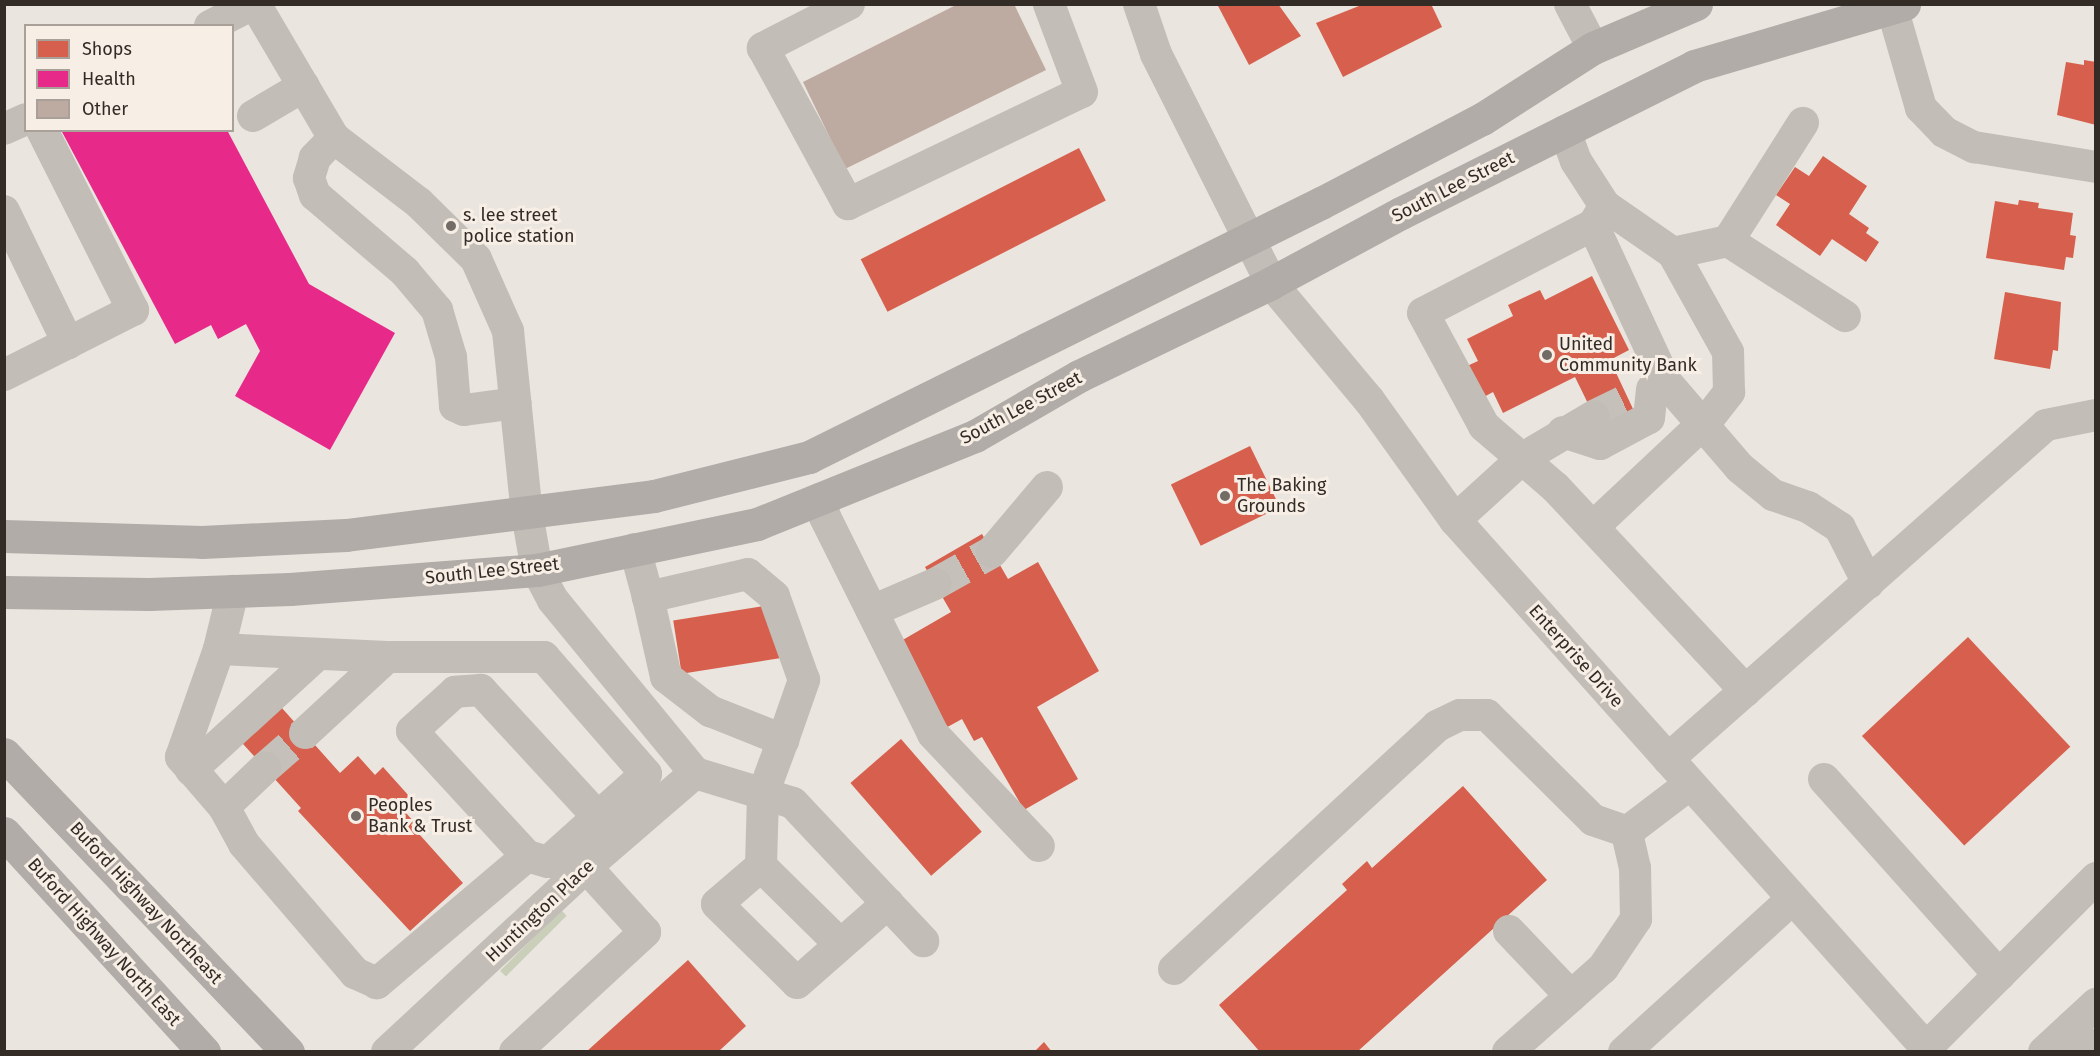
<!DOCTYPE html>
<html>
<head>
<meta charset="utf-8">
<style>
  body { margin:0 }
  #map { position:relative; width:2100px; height:1056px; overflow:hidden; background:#eae5de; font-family:"Fira Sans",sans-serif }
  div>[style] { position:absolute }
  .green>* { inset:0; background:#cacfb9; transform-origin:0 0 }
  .shops>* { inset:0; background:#d6604d; transform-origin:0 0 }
  .health>* { inset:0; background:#e7298a }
  .building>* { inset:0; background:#bdaaa0 }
  .minor-tunnel>* { height:32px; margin-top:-16px; transform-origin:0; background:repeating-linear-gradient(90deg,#c5c0b9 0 32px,transparent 0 48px) }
  .minor>* { height:32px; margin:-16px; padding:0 16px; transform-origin:16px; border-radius:16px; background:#c3bdb7 }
  .major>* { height:33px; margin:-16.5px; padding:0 16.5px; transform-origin:16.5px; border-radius:16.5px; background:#b1aca7 }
  .dots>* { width:16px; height:16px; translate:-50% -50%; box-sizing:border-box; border:3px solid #f7efe5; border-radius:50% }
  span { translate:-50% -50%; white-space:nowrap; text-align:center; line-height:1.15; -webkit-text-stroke:6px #f7efe5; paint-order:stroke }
  .street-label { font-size:18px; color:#332b26 }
  .poi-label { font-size:18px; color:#332b26 }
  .left { translate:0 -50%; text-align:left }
  .frame { position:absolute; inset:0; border:6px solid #332b26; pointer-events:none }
  .legend { position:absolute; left:24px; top:24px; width:210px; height:108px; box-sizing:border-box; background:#f7efe5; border:2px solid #a9a199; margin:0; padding:8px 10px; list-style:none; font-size:18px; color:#332b26 }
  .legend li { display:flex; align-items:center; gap:12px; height:30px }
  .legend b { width:30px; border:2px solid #a9a199 }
</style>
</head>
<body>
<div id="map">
  <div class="green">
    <i style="left:561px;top:910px;width:8px;height:86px;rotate:45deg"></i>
  </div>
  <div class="shops">
    <i style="clip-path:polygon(1217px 4px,1278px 4px,1301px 36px,1249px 65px)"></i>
    <i style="clip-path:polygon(1364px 4px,1431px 4px,1442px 27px,1343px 77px,1316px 23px)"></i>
    <i style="clip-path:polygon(2084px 60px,2096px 62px,2096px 125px,2057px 115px,2066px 62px,2084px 65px)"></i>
    <i style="left:1079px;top:148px;width:59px;height:245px;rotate:63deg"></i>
    <i style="clip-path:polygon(1823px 156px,1867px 186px,1849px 214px,1869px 228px,1866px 233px,1879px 242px,1866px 262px,1832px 239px,1820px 256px,1776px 225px,1790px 204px,1776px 195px,1795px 167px,1809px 176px)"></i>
    <i style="clip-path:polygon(2019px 200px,2039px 203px,2038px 208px,2073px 213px,2070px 235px,2076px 236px,2073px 258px,2066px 257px,2064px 270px,1986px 258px,1995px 201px,2018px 205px)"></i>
    <i style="clip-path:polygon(1592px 276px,1629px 350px,1610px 360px,1634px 411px,1600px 428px,1575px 377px,1503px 413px,1493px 392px,1482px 398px,1467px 366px,1478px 361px,1467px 339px,1513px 316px,1508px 305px,1540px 290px,1545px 300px)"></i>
    <i style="clip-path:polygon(2005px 292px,2061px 302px,2058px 351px,2053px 350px,2050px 369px,1994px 359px)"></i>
    <i style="left:1250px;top:446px;width:68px;height:88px;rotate:64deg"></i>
    <i style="clip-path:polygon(982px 534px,1008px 579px,1038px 562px,1099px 671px,1037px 707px,1078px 779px,1024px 810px,982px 737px,974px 741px,962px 719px,942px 730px,894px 645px,951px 612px,925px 567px)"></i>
    <i style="left:771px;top:605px;width:54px;height:99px;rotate:81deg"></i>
    <i style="left:1968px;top:637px;width:150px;height:145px;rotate:47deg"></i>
    <i style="clip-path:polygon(273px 698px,340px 773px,358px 756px,375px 775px,383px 767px,409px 796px,399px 805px,414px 822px,411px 825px,463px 883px,410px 931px,298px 811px,301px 808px,234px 734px)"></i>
    <i style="left:901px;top:739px;width:123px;height:67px;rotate:49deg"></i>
    <i style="clip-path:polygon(1463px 786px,1547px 880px,1357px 1052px,1260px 1052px,1219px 1005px,1347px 890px,1342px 884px,1367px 861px,1372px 868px)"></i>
    <i style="clip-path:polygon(688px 960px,746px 1026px,718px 1052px,586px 1052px)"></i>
    <i style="clip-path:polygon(1044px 1042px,1052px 1052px,1034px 1052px)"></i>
  </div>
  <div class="health">
    <i style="clip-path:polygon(61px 130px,227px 130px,309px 284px,395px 333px,330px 450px,235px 396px,260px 351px,246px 324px,218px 339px,211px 325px,175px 344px)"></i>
  </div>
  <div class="building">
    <i style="clip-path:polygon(958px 4px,1014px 4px,1046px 70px,845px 169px,803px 82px)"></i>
  </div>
  <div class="minor-tunnel">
    <i style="left:1594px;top:416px;width:39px;rotate:-26deg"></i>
    <i style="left:935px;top:584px;width:65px;rotate:-29.3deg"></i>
    <i style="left:265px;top:768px;width:53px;rotate:-41.2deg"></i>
  </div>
  <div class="minor">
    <i style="left:255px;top:4px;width:156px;rotate:59.5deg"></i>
    <i style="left:334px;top:138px;width:107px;rotate:37.4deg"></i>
    <i style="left:419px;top:203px;width:80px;rotate:44.5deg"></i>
    <i style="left:476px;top:259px;width:79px;rotate:66deg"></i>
    <i style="left:508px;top:331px;width:184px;rotate:84.1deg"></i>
    <i style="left:527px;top:514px;width:57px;rotate:79.9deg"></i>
    <i style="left:537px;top:570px;width:34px;rotate:62deg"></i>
    <i style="left:553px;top:600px;width:224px;rotate:50.6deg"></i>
    <i style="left:695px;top:773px;width:102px;rotate:17deg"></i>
    <i style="left:793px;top:803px;width:190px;rotate:46.7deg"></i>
    <i style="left:849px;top:4px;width:97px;rotate:152.9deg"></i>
    <i style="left:763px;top:48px;width:178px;rotate:61.4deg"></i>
    <i style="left:848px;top:204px;width:259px;rotate:-25.6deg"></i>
    <i style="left:1082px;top:92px;width:94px;rotate:-110.6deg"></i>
    <i style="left:1139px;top:4px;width:53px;rotate:71.2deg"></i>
    <i style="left:1156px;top:54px;width:256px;rotate:63.3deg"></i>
    <i style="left:1271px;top:283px;width:153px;rotate:50.1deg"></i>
    <i style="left:1369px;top:400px;width:148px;rotate:54.4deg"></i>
    <i style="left:1455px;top:520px;width:713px;rotate:48.24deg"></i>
    <i style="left:1570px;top:4px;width:50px;rotate:62.4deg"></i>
    <i style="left:1891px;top:4px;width:108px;rotate:73.9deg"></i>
    <i style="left:1921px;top:108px;width:33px;rotate:46deg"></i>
    <i style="left:1944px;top:132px;width:34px;rotate:27deg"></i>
    <i style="left:1974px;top:147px;width:124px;rotate:9.3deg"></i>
    <i style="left:210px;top:26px;width:48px;rotate:-27.1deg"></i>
    <i style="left:253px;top:116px;width:59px;rotate:-30.5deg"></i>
    <i style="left:4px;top:129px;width:24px;rotate:-24deg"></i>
    <i style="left:42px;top:130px;width:202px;rotate:63.2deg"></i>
    <i style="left:133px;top:310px;width:73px;rotate:153.1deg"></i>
    <i style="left:1565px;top:131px;width:32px;rotate:70deg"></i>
    <i style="left:1576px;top:161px;width:54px;rotate:57.2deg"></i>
    <i style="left:1605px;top:206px;width:22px;rotate:122deg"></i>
    <i style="left:1593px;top:225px;width:191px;rotate:152.6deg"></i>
    <i style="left:1423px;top:313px;width:128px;rotate:61.6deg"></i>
    <i style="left:1484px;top:426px;width:94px;rotate:40.7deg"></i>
    <i style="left:1555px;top:487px;width:279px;rotate:46.9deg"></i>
    <i style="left:334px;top:138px;width:28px;rotate:134deg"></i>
    <i style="left:315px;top:158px;width:21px;rotate:107deg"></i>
    <i style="left:309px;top:178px;width:18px;rotate:71deg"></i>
    <i style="left:315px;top:195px;width:118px;rotate:40.5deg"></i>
    <i style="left:405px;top:272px;width:50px;rotate:49.9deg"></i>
    <i style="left:437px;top:310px;width:49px;rotate:73.4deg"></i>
    <i style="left:451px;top:357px;width:49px;rotate:85.3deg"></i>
    <i style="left:455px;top:406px;width:10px;rotate:24deg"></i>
    <i style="left:464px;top:410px;width:52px;rotate:-7.7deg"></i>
    <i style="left:4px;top:211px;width:147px;rotate:64.1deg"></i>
    <i style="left:68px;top:343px;width:72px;rotate:153.4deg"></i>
    <i style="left:1593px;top:225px;width:173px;rotate:65.1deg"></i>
    <i style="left:1666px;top:382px;width:113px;rotate:49.3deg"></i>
    <i style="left:1740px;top:468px;width:43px;rotate:39.3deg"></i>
    <i style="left:1773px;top:495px;width:37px;rotate:19deg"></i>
    <i style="left:1808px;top:507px;width:38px;rotate:33deg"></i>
    <i style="left:1840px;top:528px;width:62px;rotate:63deg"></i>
    <i style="left:1728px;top:241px;width:139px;rotate:32.7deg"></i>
    <i style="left:1673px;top:253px;width:56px;rotate:-12.3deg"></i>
    <i style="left:1728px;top:241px;width:140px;rotate:-57.6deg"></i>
    <i style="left:1563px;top:432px;width:39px;rotate:18deg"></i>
    <i style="left:1600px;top:444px;width:55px;rotate:-28deg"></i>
    <i style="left:1649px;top:418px;width:29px;rotate:-84deg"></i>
    <i style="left:820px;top:499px;width:19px;rotate:74deg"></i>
    <i style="left:825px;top:517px;width:242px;rotate:63.5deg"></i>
    <i style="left:933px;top:734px;width:154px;rotate:46.6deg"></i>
    <i style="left:1455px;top:520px;width:92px;rotate:-42.4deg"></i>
    <i style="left:1523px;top:458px;width:82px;rotate:-30.6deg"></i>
    <i style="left:1593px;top:527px;width:159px;rotate:-43.2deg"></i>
    <i style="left:1709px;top:418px;width:33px;rotate:-52deg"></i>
    <i style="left:1729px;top:392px;width:40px;rotate:-91.4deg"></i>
    <i style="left:1728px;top:352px;width:113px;rotate:-119.1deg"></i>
    <i style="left:1673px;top:253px;width:83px;rotate:-145.3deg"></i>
    <i style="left:635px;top:549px;width:50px;rotate:74.8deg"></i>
    <i style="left:992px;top:552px;width:85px;rotate:-49.8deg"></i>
    <i style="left:872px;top:611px;width:69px;rotate:-23.2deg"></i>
    <i style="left:219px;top:649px;width:168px;rotate:2.7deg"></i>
    <i style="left:387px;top:657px;width:157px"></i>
    <i style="left:544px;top:657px;width:155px;rotate:48.9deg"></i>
    <i style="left:646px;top:774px;width:64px;rotate:138.1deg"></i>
    <i style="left:598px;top:817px;width:173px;rotate:-132.7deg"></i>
    <i style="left:481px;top:690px;width:26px;rotate:176deg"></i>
    <i style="left:455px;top:692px;width:58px;rotate:137.8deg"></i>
    <i style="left:412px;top:731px;width:170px;rotate:47.4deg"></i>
    <i style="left:527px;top:856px;width:197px;rotate:139.7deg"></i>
    <i style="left:377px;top:983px;width:24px;rotate:-156deg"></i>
    <i style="left:355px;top:973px;width:170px;rotate:-130.7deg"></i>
    <i style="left:244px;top:844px;width:42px;rotate:-118.4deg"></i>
    <i style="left:224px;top:807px;width:66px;rotate:-130.7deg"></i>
    <i style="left:181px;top:757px;width:114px;rotate:-70.6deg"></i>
    <i style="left:219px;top:649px;width:60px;rotate:-76.4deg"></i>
    <i style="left:305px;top:733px;width:112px;rotate:-42.8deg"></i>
    <i style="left:1668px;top:759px;width:504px;rotate:-41.46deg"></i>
    <i style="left:2046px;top:425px;width:51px;rotate:-11.3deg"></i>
    <i style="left:191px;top:770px;width:172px;rotate:-42.4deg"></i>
    <i style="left:1824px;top:779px;width:263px;rotate:48.2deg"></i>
    <i style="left:224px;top:807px;width:57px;rotate:-43.6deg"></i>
    <i style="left:527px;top:856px;width:22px;rotate:16deg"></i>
    <i style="left:548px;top:862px;width:67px;rotate:-42deg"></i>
    <i style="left:761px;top:866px;width:72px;rotate:-88.4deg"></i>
    <i style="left:763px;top:794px;width:58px;rotate:-69.7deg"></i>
    <i style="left:783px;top:740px;width:64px;rotate:-70.7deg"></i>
    <i style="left:804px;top:680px;width:89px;rotate:-109.7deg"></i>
    <i style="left:774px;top:596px;width:34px;rotate:-140deg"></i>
    <i style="left:748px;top:574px;width:103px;rotate:167deg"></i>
    <i style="left:648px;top:597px;width:82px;rotate:77.3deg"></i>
    <i style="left:666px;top:677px;width:56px;rotate:37.7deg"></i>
    <i style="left:710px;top:711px;width:79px;rotate:21.7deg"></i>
    <i style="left:1509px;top:931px;width:90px;rotate:46.4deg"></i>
    <i style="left:840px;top:944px;width:111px;rotate:-135.4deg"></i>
    <i style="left:761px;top:866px;width:58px;rotate:139.2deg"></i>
    <i style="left:717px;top:904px;width:112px;rotate:44.6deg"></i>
    <i style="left:797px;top:983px;width:121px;rotate:-41.3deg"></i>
    <i style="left:1174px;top:969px;width:358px;rotate:-42.7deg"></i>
    <i style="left:1437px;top:726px;width:25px;rotate:-26deg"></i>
    <i style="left:1460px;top:715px;width:27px"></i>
    <i style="left:1487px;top:715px;width:149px;rotate:44.7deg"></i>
    <i style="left:1593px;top:820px;width:36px;rotate:19deg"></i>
    <i style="left:1627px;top:832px;width:78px;rotate:-37.2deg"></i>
    <i style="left:2071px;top:1027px;width:33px;rotate:50deg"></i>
    <i style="left:1927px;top:1047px;width:239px;rotate:-45deg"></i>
    <i style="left:387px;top:1052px;width:272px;rotate:-42.9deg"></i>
    <i style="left:586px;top:867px;width:144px;rotate:-40.8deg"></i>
    <i style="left:515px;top:1052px;width:177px;rotate:-42.7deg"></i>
    <i style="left:645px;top:932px;width:88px;rotate:-132.2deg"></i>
    <i style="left:1508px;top:1052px;width:127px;rotate:-41.5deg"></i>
    <i style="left:1603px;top:968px;width:59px;rotate:-56deg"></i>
    <i style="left:1636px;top:919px;width:51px;rotate:-91.1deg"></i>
    <i style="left:1635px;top:868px;width:37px;rotate:-103deg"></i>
    <i style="left:1624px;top:1052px;width:227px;rotate:-42.3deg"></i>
    <i style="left:2044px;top:1052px;width:71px;rotate:-42.7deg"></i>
  </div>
  <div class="major">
    <i style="left:4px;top:536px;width:198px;rotate:1.7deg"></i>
    <i style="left:202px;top:542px;width:144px;rotate:-2.8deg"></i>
    <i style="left:346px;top:535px;width:310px;rotate:-7.2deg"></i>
    <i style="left:654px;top:496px;width:160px;rotate:-14.1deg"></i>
    <i style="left:809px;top:457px;width:572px;rotate:-26.39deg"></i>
    <i style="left:1321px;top:203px;width:182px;rotate:-27.6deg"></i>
    <i style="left:1482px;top:119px;width:132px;rotate:-32.6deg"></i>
    <i style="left:1593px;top:48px;width:112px;rotate:-23.1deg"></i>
    <i style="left:4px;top:592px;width:145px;rotate:0.8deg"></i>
    <i style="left:149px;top:594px;width:141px;rotate:-2deg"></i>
    <i style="left:290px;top:589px;width:248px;rotate:-4.4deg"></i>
    <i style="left:537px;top:570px;width:225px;rotate:-11.8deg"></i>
    <i style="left:757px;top:524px;width:235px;rotate:-22deg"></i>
    <i style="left:975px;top:436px;width:120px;rotate:-30deg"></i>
    <i style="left:1079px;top:376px;width:213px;rotate:-25.8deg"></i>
    <i style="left:1271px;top:283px;width:148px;rotate:-28.3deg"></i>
    <i style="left:1401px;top:213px;width:328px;rotate:-26.6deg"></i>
    <i style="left:1694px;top:66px;width:219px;rotate:-16.4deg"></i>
    <i style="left:4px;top:754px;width:412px;rotate:46.4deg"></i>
    <i style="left:4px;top:833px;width:297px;rotate:47.6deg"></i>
  </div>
  <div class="dots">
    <i style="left:451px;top:226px;background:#736c66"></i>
    <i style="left:1547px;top:355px;background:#736c66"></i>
    <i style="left:1225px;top:496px;background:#736c66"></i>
    <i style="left:356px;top:816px;background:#736c66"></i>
  </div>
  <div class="street-label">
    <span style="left:1453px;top:187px;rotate:-27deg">South Lee Street</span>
    <span style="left:1021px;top:408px;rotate:-28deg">South Lee Street</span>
    <span style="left:492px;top:571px;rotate:-6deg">South Lee Street</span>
    <span style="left:1576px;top:656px;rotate:48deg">Enterprise Drive</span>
    <span style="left:146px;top:903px;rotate:47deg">Buford Highway Northeast</span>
    <span style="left:540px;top:911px;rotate:-43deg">Huntington Place</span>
    <span style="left:104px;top:942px;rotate:48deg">Buford Highway North East</span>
  </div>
  <div class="poi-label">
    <span class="left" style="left:463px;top:226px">s. lee street<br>police station</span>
    <span class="left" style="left:1559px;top:355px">United<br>Community Bank</span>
    <span class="left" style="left:1237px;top:496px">The Baking<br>Grounds</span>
    <span class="left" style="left:368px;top:816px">Peoples<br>Bank &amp; Trust</span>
  </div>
  <div class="frame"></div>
  <ul class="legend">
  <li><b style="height:16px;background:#d6604d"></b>Shops</li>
  <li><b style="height:16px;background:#e7298a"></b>Health</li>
  <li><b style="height:16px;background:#bdaaa0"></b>Other</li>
  </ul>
</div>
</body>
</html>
